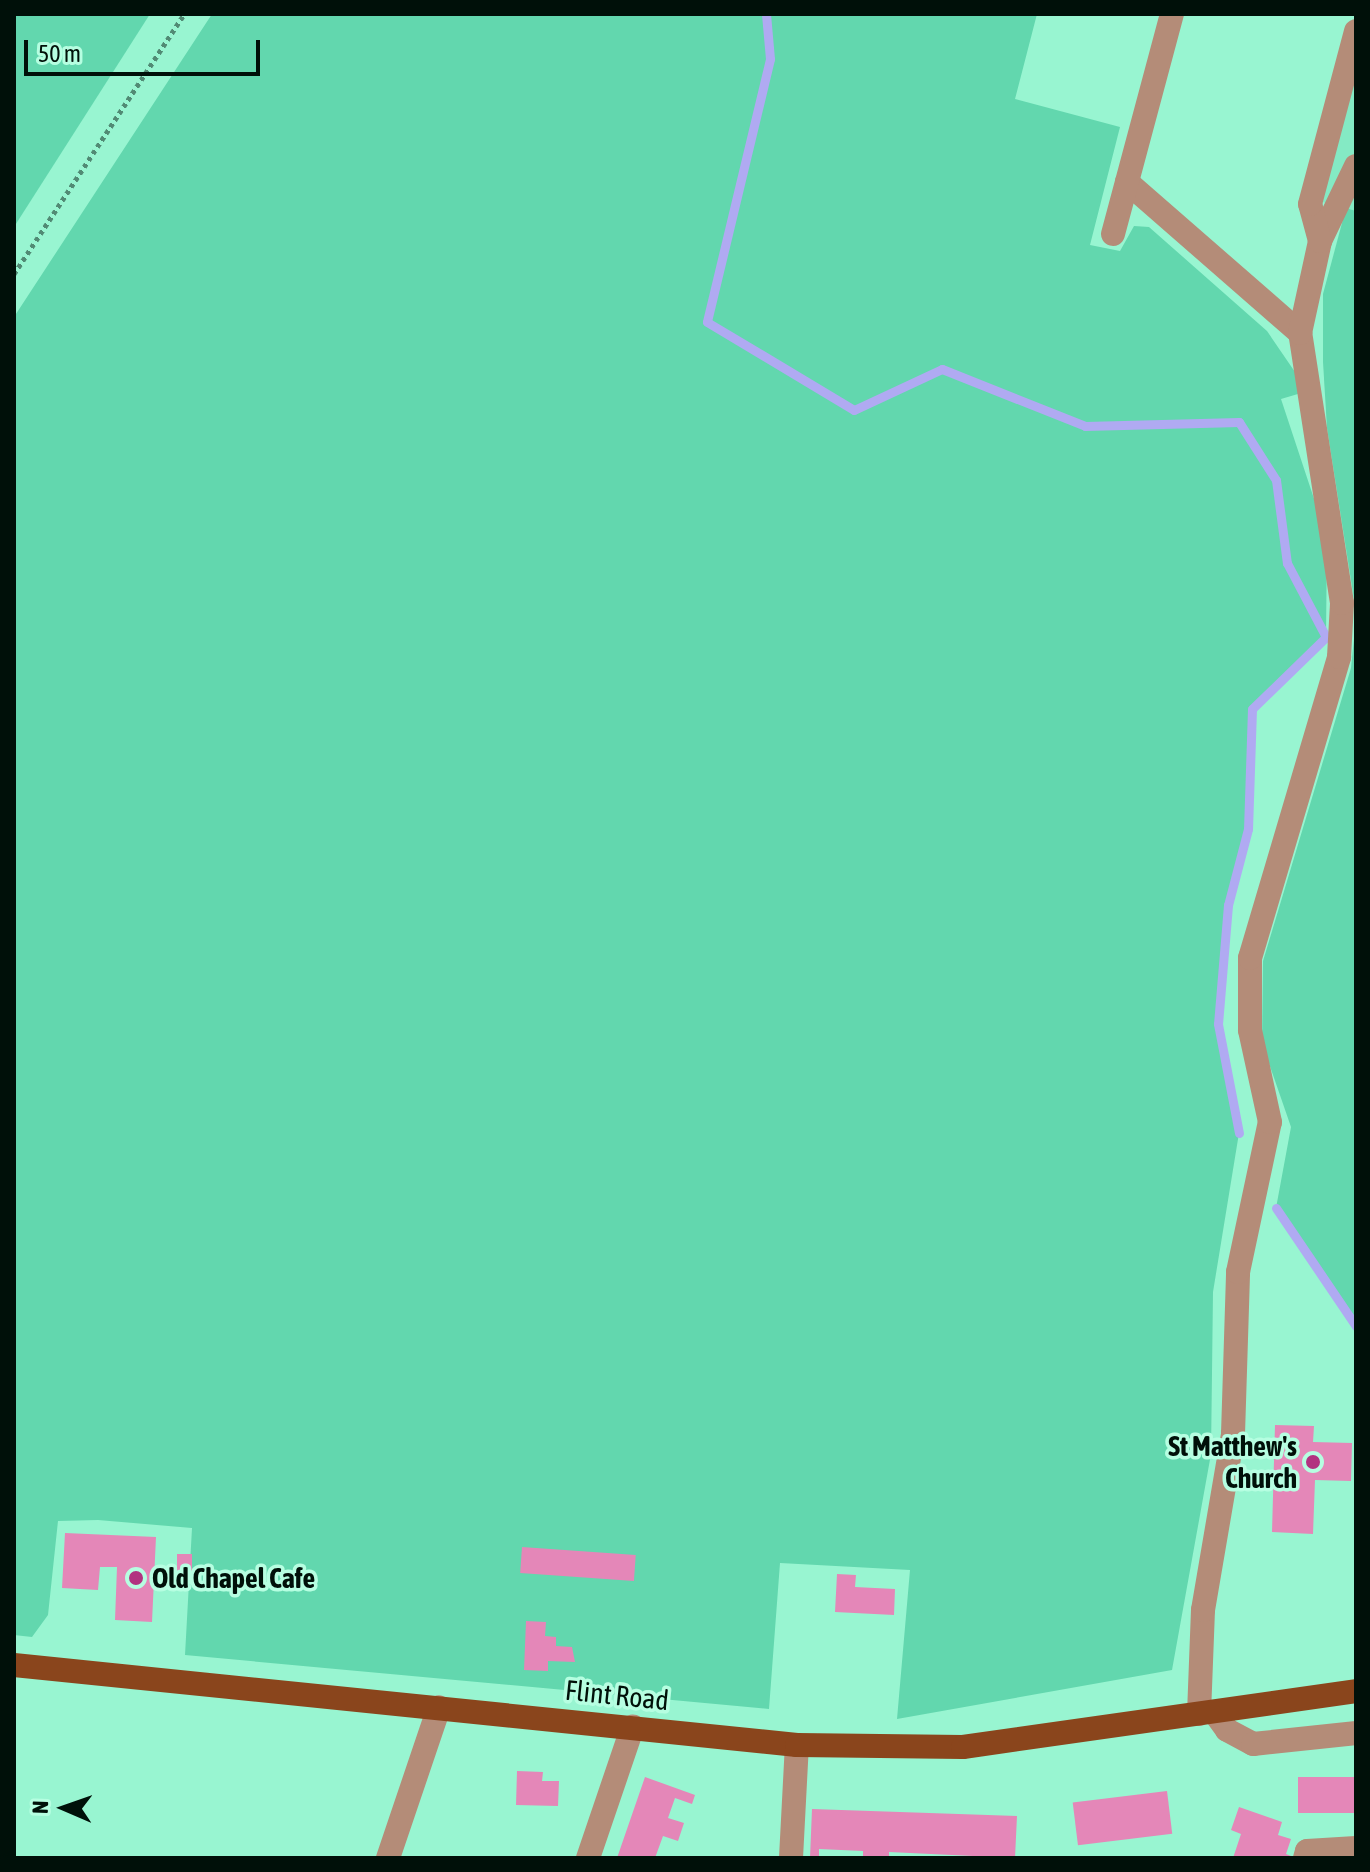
<!DOCTYPE html>
<html>
<head>
<meta charset="utf-8">
<style>
  body { margin:0 }
  #map { position:relative; width:1370px; height:1872px; overflow:hidden; background:#98f5d1; font-family:"Asap Condensed",sans-serif }
  div>[style] { position:absolute }
  .built>* { inset:0; background:#84eac4 }
  .green>* { inset:0; background:#62d7ae }
  .stream>* { height:9px; margin:-4.5px; padding:0 4.5px; transform-origin:4.5px; border-radius:4.5px; background:#b0aaf2 }
  .building>* { inset:0; background:#e487b8; transform-origin:0 0 }
  .path>* { height:5px; margin-top:-2.5px; transform-origin:0; background:repeating-linear-gradient(90deg,#518a74 0 4px,transparent 0 8px) }
  .minor>* { height:24px; margin:-12px; padding:0 12px; transform-origin:12px; border-radius:12px; background:#b48c78 }
  .major>* { height:24px; margin:-12px; padding:0 12px; transform-origin:12px; border-radius:12px; background:#8a451c }
  .dots>* { width:22px; height:22px; translate:-50% -50%; box-sizing:border-box; border:4px solid #b6fee1; border-radius:50% }
  span { translate:-50% -50%; white-space:nowrap; text-align:center; line-height:1.15; -webkit-text-stroke:7px #b6fee1; paint-order:stroke }
  .poi-label { font-size:28px; color:#001009; font-weight:700 }
  .right { translate:-100% -50%; text-align:right }
  .left { translate:0 -50%; text-align:left }
  .street-label { font-size:28px; color:#001009 }
  .frame { position:absolute; inset:0; border:16px solid #001009; pointer-events:none }
  .north { position:absolute; left:24px; top:1768px; width:80px; height:80px; -webkit-text-stroke:6px #b6fee1; paint-order:stroke; rotate:272deg; font-size:22px; font-weight:700; line-height:32px; text-align:center; color:#001009 }
  .north::after { content:''; display:block; margin:auto; width:28px; height:36px; background:#001009; clip-path:polygon(50% 0,100% 100%,50% 72%,0 100%) }
  .scale { position:absolute; left:24px; top:40px; width:236px; height:36px; box-sizing:border-box; border:4px solid #001009; border-top:0; padding-left:10px; font-size:24px; line-height:28px; white-space:nowrap; color:#001009; -webkit-text-stroke:6px #b6fee1; paint-order:stroke }
</style>
</head>
<body>
<div id="map">
  <div class="built">
    <i style="clip-path:polygon(1356px 72px,1356px 211px,1322px 202px)"></i>
  </div>
  <div class="green">
    <i style="clip-path:polygon(14px 14px,150px 14px,14px 227px)"></i>
    <i style="clip-path:polygon(212px 14px,1037px 14px,1015px 99px,1120px 127px,1090px 245px,1120px 251px,1134px 226px,1149px 227px,1267px 331px,1308px 391px,1281px 399px,1327px 538px,1326px 637px,1252px 709px,1248px 829px,1228px 905px,1218px 1024px,1239px 1133px,1213px 1292px,1211px 1454px,1172px 1670px,897px 1719px,910px 1570px,780px 1563px,769px 1709px,185px 1655px,192px 1528px,98px 1520px,58px 1521px,48px 1615px,32px 1637px,14px 1635px,14px 317px)"></i>
    <i style="clip-path:polygon(1346px 208px,1356px 211px,1356px 612px,1327px 428px,1323px 362px,1323px 294px)"></i>
    <i style="clip-path:polygon(1356px 619px,1356px 1326px,1276px 1208px,1291px 1127px,1262px 1043px,1263px 961px,1351px 668px)"></i>
  </div>
  <div class="stream">
    <i style="left:766px;top:14px;width:45px;rotate:84.9deg"></i>
    <i style="left:770px;top:59px;width:270px;rotate:103.5deg"></i>
    <i style="left:707px;top:322px;width:171px;rotate:30.9deg"></i>
    <i style="left:854px;top:410px;width:97px;rotate:-25deg"></i>
    <i style="left:942px;top:369px;width:154px;rotate:21.7deg"></i>
    <i style="left:1085px;top:426px;width:154px;rotate:-1.5deg"></i>
    <i style="left:1239px;top:422px;width:69px;rotate:57.5deg"></i>
    <i style="left:1276px;top:480px;width:84px;rotate:82.5deg"></i>
    <i style="left:1287px;top:563px;width:84px;rotate:62.2deg"></i>
    <i style="left:1326px;top:637px;width:103px;rotate:135.8deg"></i>
    <i style="left:1252px;top:709px;width:120px;rotate:91.9deg"></i>
    <i style="left:1248px;top:829px;width:79px;rotate:104.7deg"></i>
    <i style="left:1228px;top:905px;width:119px;rotate:94.8deg"></i>
    <i style="left:1218px;top:1024px;width:111px;rotate:79.1deg"></i>
    <i style="left:1276px;top:1208px;width:143px;rotate:55.9deg"></i>
  </div>
  <div class="building">
    <i style="clip-path:polygon(1275px 1425px,1314px 1426px,1313px 1442px,1352px 1443px,1351px 1481px,1315px 1480px,1313px 1534px,1272px 1532px)"></i>
    <i style="clip-path:polygon(65px 1533px,156px 1537px,152px 1622px,115px 1620px,117px 1567px,100px 1567px,98px 1590px,62px 1588px)"></i>
    <i style="left:522px;top:1547px;width:114px;height:26px;rotate:4deg"></i>
    <i style="left:177px;top:1554px;width:15px;height:22px"></i>
    <i style="clip-path:polygon(837px 1574px,856px 1575px,855px 1587px,895px 1589px,894px 1615px,835px 1612px)"></i>
    <i style="clip-path:polygon(526px 1621px,546px 1622px,545px 1636px,556px 1637px,556px 1646px,572px 1647px,575px 1662px,548px 1661px,548px 1671px,524px 1670px)"></i>
    <i style="clip-path:polygon(517px 1771px,543px 1772px,542px 1781px,559px 1781px,558px 1806px,516px 1805px)"></i>
    <i style="clip-path:polygon(645px 1777px,695px 1795px,692px 1804px,675px 1798px,668px 1818px,684px 1823px,678px 1841px,663px 1836px,655px 1858px,617px 1858px)"></i>
    <i style="left:1356px;top:1777px;width:36px;height:58px;rotate:90deg"></i>
    <i style="left:1167px;top:1791px;width:43px;height:95px;rotate:83deg"></i>
    <i style="clip-path:polygon(1239px 1807px,1282px 1822px,1278px 1835px,1291px 1839px,1286px 1854px,1296px 1858px,1233px 1858px,1241px 1834px,1231px 1830px)"></i>
    <i style="clip-path:polygon(812px 1809px,1017px 1816px,1015px 1858px,889px 1852px,889px 1858px,863px 1858px,863px 1851px,819px 1849px,819px 1858px,810px 1858px)"></i>
  </div>
  <div class="path">
    <i style="left:14px;top:274px;width:311px;rotate:-56.8deg"></i>
  </div>
  <div class="minor">
    <i style="left:1127px;top:182px;width:230px;rotate:41.1deg"></i>
    <i style="left:1113px;top:234px;width:228px;rotate:-75deg"></i>
    <i style="left:1320px;top:241px;width:83px;rotate:-64.4deg"></i>
    <i style="left:1214px;top:1712px;width:22px;rotate:54deg"></i>
    <i style="left:1227px;top:1730px;width:30px;rotate:28deg"></i>
    <i style="left:1253px;top:1744px;width:104px;rotate:-6.1deg"></i>
    <i style="left:1199px;top:1714px;width:104px;rotate:-87.8deg"></i>
    <i style="left:1203px;top:1610px;width:179px;rotate:-80.3deg"></i>
    <i style="left:1233px;top:1434px;width:162px;rotate:-88.2deg"></i>
    <i style="left:1238px;top:1272px;width:153px;rotate:-78deg"></i>
    <i style="left:1270px;top:1122px;width:94px;rotate:-102.3deg"></i>
    <i style="left:1250px;top:1030px;width:72px;rotate:-90deg"></i>
    <i style="left:1250px;top:958px;width:314px;rotate:-73.5deg"></i>
    <i style="left:1339px;top:657px;width:54px;rotate:-86.8deg"></i>
    <i style="left:1342px;top:603px;width:273px;rotate:-98.8deg"></i>
    <i style="left:1300px;top:333px;width:94px;rotate:-77.7deg"></i>
    <i style="left:1320px;top:241px;width:38px;rotate:-105deg"></i>
    <i style="left:1310px;top:204px;width:179px;rotate:-75.1deg"></i>
    <i style="left:388px;top:1858px;width:159px;rotate:-71.3deg"></i>
    <i style="left:588px;top:1858px;width:139px;rotate:-71.2deg"></i>
    <i style="left:791px;top:1858px;width:113px;rotate:-87deg"></i>
    <i style="left:1305px;top:1858px;width:7px;rotate:-74deg"></i>
    <i style="left:1307px;top:1851px;width:49px;rotate:-3.5deg"></i>
  </div>
  <div class="major">
    <i style="left:14px;top:1665px;width:787px;rotate:5.83deg"></i>
    <i style="left:797px;top:1745px;width:166px;rotate:0.7deg"></i>
    <i style="left:963px;top:1747px;width:397px;rotate:-8.1deg"></i>
  </div>
  <div class="dots">
    <i style="left:1313px;top:1462px;background:#b23280"></i>
    <i style="left:136px;top:1578px;background:#b23280"></i>
  </div>
  <div class="poi-label">
    <span class="right" style="left:1297px;top:1462px">St Matthew's<br>Church</span>
    <span class="left" style="left:152px;top:1578px">Old Chapel Cafe</span>
  </div>
  <div class="street-label">
    <span style="left:617px;top:1695px;rotate:6deg">Flint Road</span>
  </div>
  <div class="frame"></div>
  <div class="north">N</div>
  <div class="scale">50 m</div>
</div>
</body>
</html>
